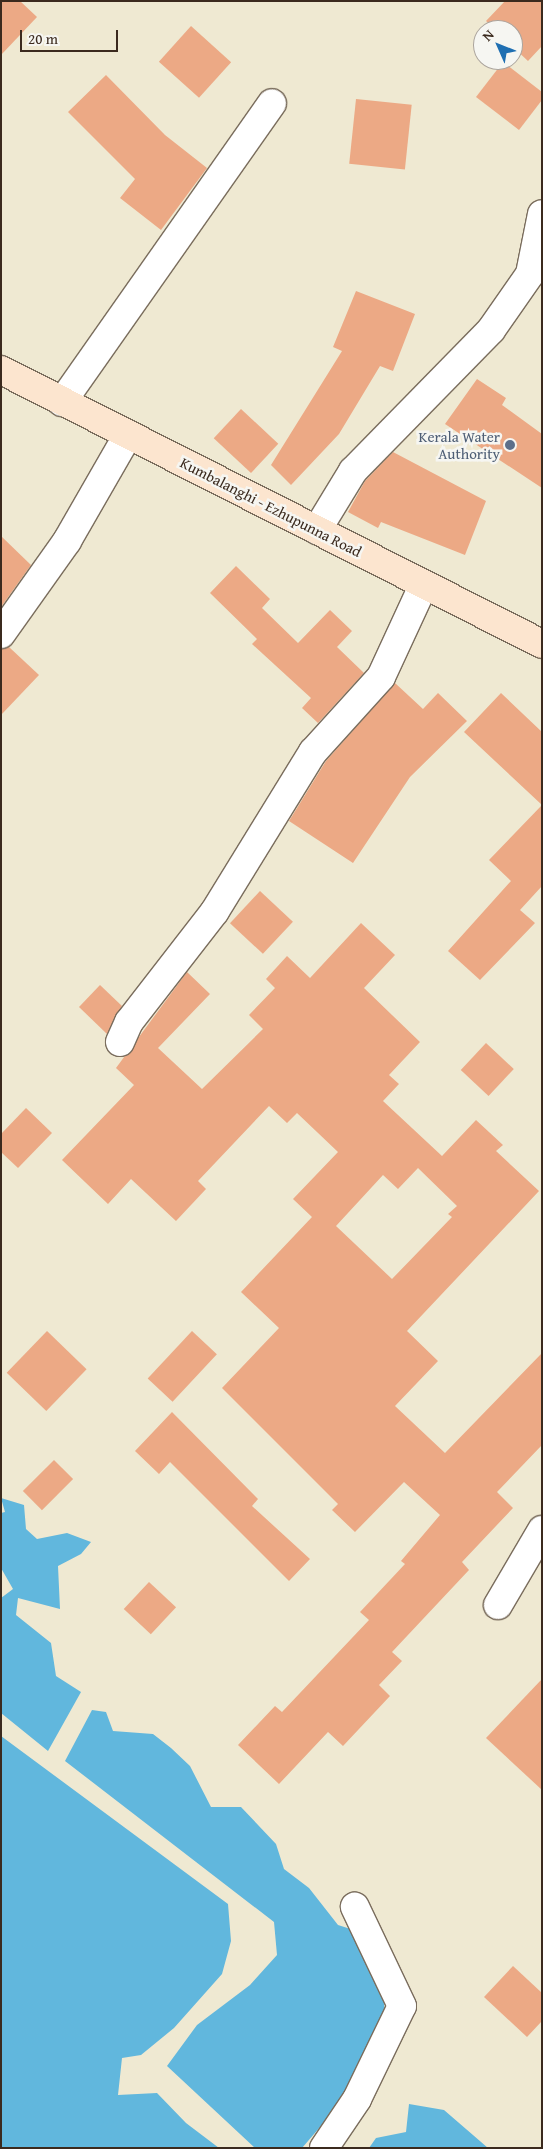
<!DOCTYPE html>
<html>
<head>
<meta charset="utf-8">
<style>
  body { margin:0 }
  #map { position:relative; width:543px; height:2149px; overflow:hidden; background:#efe9d2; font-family:"Gentium Book Plus",serif }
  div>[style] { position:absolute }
  .water>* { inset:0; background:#61b7dd }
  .building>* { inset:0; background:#eca985; transform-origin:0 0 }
  .roads { filter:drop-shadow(1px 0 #7a6d5d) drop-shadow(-1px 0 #7a6d5d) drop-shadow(0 1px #7a6d5d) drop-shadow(0 -1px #7a6d5d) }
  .street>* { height:28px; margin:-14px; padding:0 14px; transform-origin:14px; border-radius:14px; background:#fff }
  .secondary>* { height:28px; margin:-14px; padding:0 14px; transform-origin:14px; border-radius:14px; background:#fce5cf }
  .dots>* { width:14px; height:14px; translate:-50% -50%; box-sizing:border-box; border:2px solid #f6f6f2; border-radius:50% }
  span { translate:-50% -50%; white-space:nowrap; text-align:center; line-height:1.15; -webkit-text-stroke:5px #f6f6f2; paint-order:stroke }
  .service-label { font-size:15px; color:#4e5e75 }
  .right { translate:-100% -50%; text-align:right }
  .street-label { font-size:15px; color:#3b2a1e }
  .frame { position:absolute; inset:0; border:2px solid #3b2a1e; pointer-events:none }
  .north { position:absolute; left:473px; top:20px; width:50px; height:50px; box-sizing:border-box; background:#f6f6f2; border:1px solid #aba49d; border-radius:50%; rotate:314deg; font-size:14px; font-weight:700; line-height:20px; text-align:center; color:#3b2a1e }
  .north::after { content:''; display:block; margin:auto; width:18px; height:22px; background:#1f6fb2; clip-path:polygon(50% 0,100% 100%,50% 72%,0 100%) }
  .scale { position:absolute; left:20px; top:30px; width:98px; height:22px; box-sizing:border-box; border:2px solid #3b2a1e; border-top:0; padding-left:6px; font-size:15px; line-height:18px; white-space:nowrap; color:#3b2a1e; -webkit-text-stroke:4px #f6f6f2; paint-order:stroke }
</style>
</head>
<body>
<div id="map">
  <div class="water">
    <i style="clip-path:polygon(1px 1498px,24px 1505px,26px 1529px,37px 1539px,67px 1533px,91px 1542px,81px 1554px,58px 1566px,60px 1609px,18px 1598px,16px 1615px,51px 1643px,56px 1676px,81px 1692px,48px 1751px,1px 1713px,1px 1598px,13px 1589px,1px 1568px,1px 1513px,5px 1512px)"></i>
    <i style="clip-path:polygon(92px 1710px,106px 1712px,113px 1731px,153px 1734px,171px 1748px,190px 1766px,211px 1807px,241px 1807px,276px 1844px,284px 1869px,309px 1888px,338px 1925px,363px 1933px,383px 1993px,385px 2013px,351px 2091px,302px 2148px,255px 2148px,167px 2066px,197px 2025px,250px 1985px,277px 1955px,274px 1922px,65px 1761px)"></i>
    <i style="clip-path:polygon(1px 1736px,228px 1904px,231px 1941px,222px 1974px,174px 2028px,141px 2055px,122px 2058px,118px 2095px,157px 2093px,186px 2123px,219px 2148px,1px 2148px)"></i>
    <i style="clip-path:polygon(409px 2104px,444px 2110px,488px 2148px,369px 2148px,376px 2138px,406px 2132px)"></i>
  </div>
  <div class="building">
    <i style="clip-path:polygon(1px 1px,20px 1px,37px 17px,1px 55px)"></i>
    <i style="clip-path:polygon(505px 1px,542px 1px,542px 46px,528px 61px,513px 47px,513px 30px,496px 30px,486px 21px)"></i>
    <i style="left:191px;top:26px;width:54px;height:48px;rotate:42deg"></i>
    <i style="clip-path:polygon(503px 62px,542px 92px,542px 100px,519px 130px,476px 97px)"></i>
    <i style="clip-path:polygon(106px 75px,165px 135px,207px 168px,161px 230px,120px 198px,135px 179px,68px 112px)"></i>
    <i style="left:356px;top:99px;width:56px;height:65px;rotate:6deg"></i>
    <i style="clip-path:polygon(356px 291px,415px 314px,393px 371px,380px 366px,339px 434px,291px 485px,271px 465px,342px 351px,333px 347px)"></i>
    <i style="clip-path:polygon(477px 379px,506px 398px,502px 405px,542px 434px,542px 488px,445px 424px)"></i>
    <i style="left:241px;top:409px;width:51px;height:40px;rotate:43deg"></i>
    <i style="clip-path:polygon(393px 452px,486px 501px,465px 555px,381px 522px,378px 528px,348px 512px,365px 481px)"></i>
    <i style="clip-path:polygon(1px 536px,31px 565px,1px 607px)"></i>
    <i style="clip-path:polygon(236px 566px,270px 599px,262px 608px,298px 643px,330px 610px,352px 631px,337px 647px,364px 673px,318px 723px,302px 708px,311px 698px,252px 644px,257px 639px,210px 593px)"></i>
    <i style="clip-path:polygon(9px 647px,39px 675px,1px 715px,1px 649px)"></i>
    <i style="clip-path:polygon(395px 683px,423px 709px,438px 693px,467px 721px,410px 777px,353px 863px,289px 821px,326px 761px)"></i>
    <i style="clip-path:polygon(501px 693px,542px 732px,542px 886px,520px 910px,535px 923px,480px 980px,448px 951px,511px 881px,489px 860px,542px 805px,464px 732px)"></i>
    <i style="left:260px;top:891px;width:45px;height:44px;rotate:43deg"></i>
    <i style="clip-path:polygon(evenodd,361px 923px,395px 955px,364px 988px,420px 1042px,389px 1075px,399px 1084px,383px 1101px,442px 1156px,476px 1120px,503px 1145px,496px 1151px,539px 1191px,407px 1331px,438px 1361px,395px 1406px,445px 1453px,542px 1353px,542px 1445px,497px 1492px,513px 1508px,462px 1562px,469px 1570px,392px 1652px,402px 1661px,379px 1685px,390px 1696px,343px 1746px,328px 1732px,279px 1784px,238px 1745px,275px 1706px,282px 1712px,369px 1620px,360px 1612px,405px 1564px,401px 1561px,440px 1515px,404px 1482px,355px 1532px,332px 1510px,338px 1504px,222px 1388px,279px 1328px,241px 1292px,312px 1217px,293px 1199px,338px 1152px,297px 1113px,287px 1123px,269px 1106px,198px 1181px,206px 1189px,176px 1221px,131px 1179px,108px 1204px,62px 1160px,134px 1085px,116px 1068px,187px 972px,210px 994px,158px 1048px,202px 1089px,263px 1029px,249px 1015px,275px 988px,266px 979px,287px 956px,310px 978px,361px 923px,418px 1168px,457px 1206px,448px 1214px,452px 1217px,392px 1279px,336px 1226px,383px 1175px,398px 1189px,418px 1168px)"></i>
    <i style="clip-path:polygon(100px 985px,122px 1006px,107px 1034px,79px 1007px)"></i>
    <i style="left:486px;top:1043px;width:38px;height:37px;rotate:43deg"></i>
    <i style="clip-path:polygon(26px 1108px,52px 1133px,18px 1168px,1px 1152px,1px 1134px)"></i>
    <i style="left:47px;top:1331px;width:55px;height:58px;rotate:44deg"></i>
    <i style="left:192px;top:1331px;width:34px;height:65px;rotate:43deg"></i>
    <i style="clip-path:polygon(172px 1412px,258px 1499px,252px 1506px,310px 1559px,289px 1581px,170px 1462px,159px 1474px,135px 1451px)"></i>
    <i style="left:54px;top:1460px;width:27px;height:44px;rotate:45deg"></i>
    <i style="left:149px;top:1582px;width:37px;height:37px;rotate:43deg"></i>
    <i style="clip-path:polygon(542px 1679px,542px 1790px,486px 1738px)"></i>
    <i style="clip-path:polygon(513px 1966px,542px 1993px,542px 2021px,527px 2037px,484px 1997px)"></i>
  </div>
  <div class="roads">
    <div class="street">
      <i style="left:62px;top:402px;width:365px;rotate:-54.9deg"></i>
      <i style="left:317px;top:530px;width:69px;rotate:-58.6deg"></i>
      <i style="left:353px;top:471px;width:197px;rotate:-45.6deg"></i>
      <i style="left:491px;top:330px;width:68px;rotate:-55.1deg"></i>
      <i style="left:530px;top:274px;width:61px;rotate:-78.7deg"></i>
      <i style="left:1px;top:634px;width:114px;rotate:-54.6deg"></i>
      <i style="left:67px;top:541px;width:122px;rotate:-60.1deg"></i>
      <i style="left:120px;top:1042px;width:22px;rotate:-66deg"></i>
      <i style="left:129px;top:1022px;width:140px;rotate:-52.2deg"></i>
      <i style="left:215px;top:911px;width:187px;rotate:-58.4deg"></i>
      <i style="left:313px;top:752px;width:101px;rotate:-47.8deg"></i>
      <i style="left:381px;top:677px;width:102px;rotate:-65.2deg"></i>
      <i style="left:498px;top:1605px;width:87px;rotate:-59.6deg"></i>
      <i style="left:324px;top:2148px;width:59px;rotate:-56deg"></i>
      <i style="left:357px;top:2099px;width:103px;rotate:-64.2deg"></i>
      <i style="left:402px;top:2006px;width:110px;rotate:-115.4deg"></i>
    </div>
    <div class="secondary">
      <i style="left:1px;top:370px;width:606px;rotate:26.86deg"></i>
    </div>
  </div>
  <div class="dots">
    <i style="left:510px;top:445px;background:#5c6f8a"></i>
  </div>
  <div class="service-label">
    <span class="right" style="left:500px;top:445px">Kerala Water<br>Authority</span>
  </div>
  <div class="street-label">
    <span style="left:271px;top:507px;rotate:27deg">Kumbalanghi - Ezhupunna Road</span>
  </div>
  <div class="frame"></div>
  <div class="north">N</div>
  <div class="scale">20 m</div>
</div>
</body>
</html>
